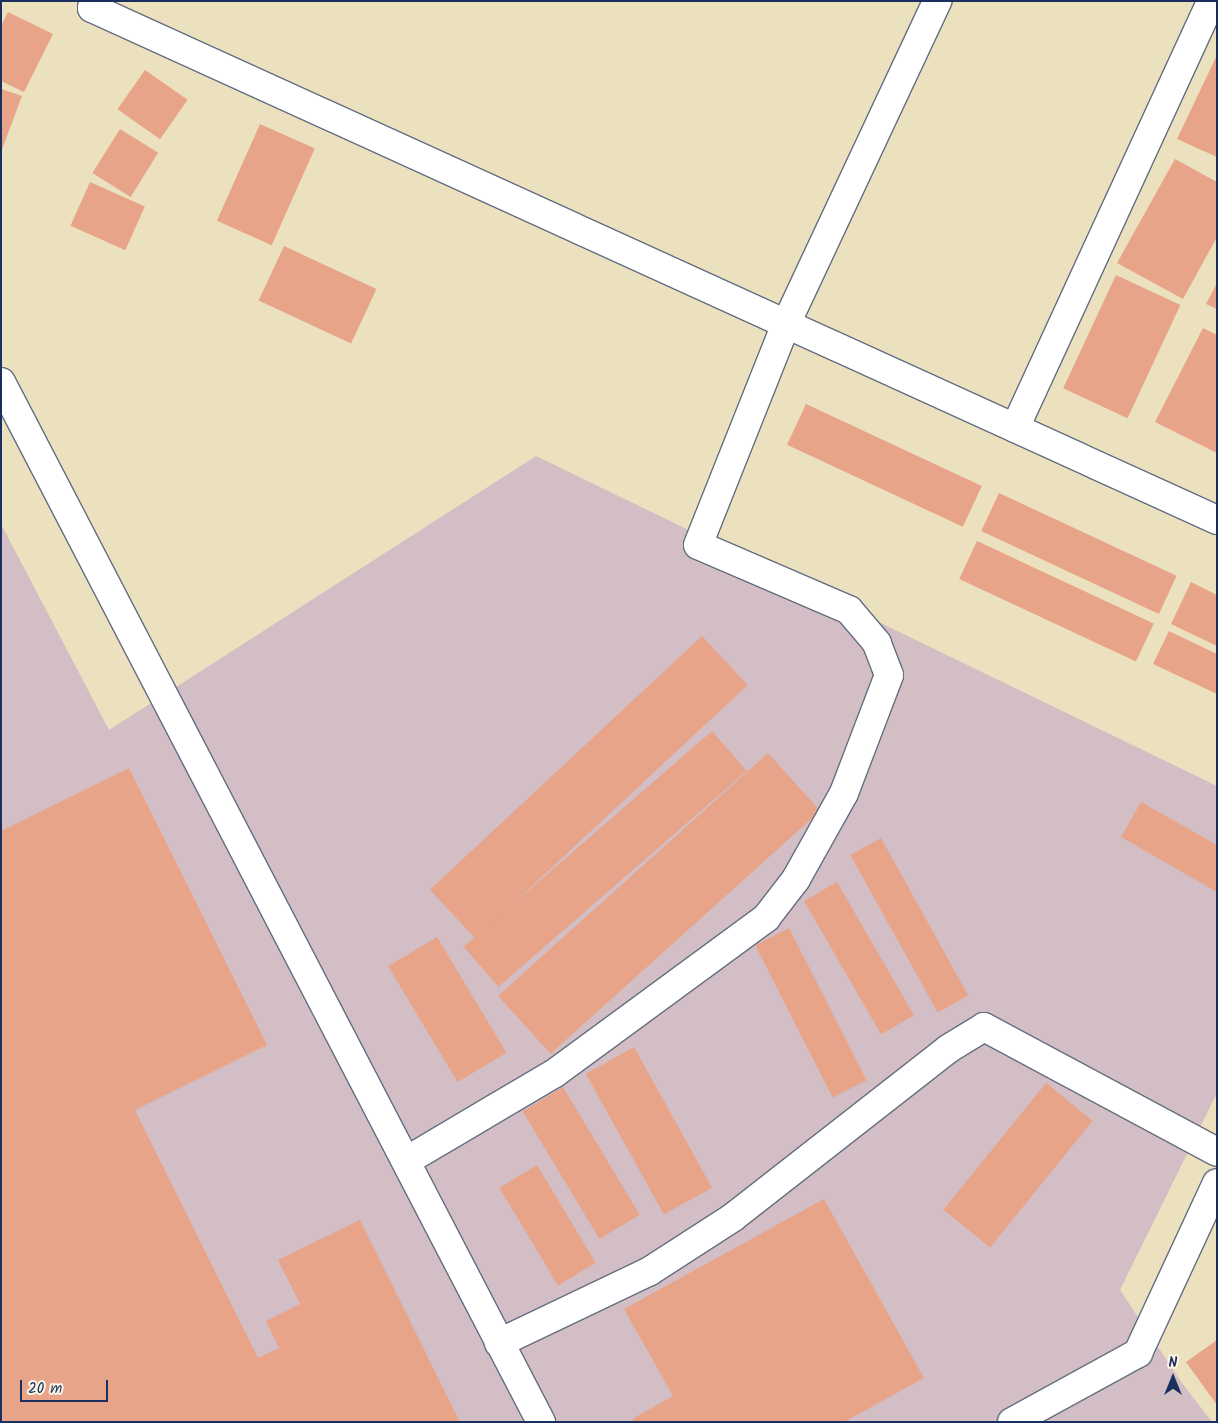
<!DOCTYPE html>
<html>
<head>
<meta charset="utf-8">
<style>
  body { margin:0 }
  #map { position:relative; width:1218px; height:1423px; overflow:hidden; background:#ece1be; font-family:Kalam,sans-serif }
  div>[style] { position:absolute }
  .industrial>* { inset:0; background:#d2bec4 }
  .building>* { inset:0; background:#e8a488; transform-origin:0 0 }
  .roads { filter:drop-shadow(1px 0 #646d80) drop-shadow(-1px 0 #646d80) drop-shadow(0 1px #646d80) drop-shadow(0 -1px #646d80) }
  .minor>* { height:28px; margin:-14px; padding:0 14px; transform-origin:14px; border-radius:14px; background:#fff }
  span { translate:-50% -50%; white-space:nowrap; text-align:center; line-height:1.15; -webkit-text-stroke:5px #fcf5e5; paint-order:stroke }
  .frame { position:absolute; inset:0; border:2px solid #1b2f5e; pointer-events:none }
  .north { position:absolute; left:1148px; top:1353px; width:50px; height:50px; -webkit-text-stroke:4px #fcf5e5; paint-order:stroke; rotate:0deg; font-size:14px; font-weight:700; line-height:20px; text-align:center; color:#1b2f5e }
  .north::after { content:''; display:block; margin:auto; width:18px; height:22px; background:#1b2f5e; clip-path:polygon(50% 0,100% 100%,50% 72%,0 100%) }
  .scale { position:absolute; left:20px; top:1380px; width:88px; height:22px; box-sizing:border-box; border:2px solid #1b2f5e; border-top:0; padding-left:6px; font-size:15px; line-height:18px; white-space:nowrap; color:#1b2f5e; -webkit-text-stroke:4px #fcf5e5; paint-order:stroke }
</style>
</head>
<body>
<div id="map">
  <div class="industrial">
    <i style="clip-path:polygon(536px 456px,1217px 786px,1217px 1093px,1120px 1290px,1182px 1383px,1212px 1422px,1px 1422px,1px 524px,109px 730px)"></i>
  </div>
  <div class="building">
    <i style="clip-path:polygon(8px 12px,53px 34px,24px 92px,1px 81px,1px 26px)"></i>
    <i style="clip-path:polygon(1217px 55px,1217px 157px,1177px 139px)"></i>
    <i style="left:145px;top:70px;width:52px;height:48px;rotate:35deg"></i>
    <i style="clip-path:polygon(1px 89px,22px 96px,1px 152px)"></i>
    <i style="left:260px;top:124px;width:60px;height:106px;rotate:24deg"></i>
    <i style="left:120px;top:129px;width:45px;height:52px;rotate:32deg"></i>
    <i style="clip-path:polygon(1175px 159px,1217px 182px,1217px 237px,1183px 299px,1117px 263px)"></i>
    <i style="left:90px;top:182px;width:60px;height:48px;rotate:24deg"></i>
    <i style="left:284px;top:246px;width:102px;height:60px;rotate:25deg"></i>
    <i style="left:1116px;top:275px;width:71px;height:125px;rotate:25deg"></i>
    <i style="clip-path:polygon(1217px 283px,1217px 309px,1206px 304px)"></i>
    <i style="clip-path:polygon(1203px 328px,1217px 335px,1217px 453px,1155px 422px)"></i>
    <i style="left:806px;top:404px;width:194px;height:45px;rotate:25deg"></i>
    <i style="left:999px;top:493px;width:196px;height:42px;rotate:25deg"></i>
    <i style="left:977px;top:541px;width:195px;height:42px;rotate:25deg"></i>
    <i style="clip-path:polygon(1191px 582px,1217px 595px,1217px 646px,1171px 624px)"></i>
    <i style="clip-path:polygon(1169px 631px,1217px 654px,1217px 694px,1153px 664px)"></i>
    <i style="left:702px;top:636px;width:67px;height:372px;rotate:47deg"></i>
    <i style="left:712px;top:731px;width:53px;height:329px;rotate:49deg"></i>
    <i style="left:768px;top:753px;width:78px;height:363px;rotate:48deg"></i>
    <i style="clip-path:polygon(129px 768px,267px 1045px,135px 1110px,258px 1358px,279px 1348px,266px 1321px,300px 1304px,278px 1260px,360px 1220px,460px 1422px,1px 1422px,1px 831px)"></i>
    <i style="clip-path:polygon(1141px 802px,1217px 845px,1217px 892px,1121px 837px)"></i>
    <i style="left:881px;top:838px;width:180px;height:35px;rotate:61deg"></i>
    <i style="left:837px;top:882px;width:154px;height:38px;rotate:60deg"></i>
    <i style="left:789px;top:928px;width:171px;height:38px;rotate:63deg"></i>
    <i style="left:437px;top:937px;width:135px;height:57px;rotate:59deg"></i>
    <i style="left:634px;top:1047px;width:161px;height:55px;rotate:61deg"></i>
    <i style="left:1046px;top:1083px;width:60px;height:163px;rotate:39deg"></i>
    <i style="left:563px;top:1087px;width:149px;height:47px;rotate:59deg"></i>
    <i style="left:537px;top:1165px;width:114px;height:44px;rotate:59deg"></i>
    <i style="clip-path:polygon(824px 1199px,924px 1378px,844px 1422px,634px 1422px,632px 1419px,673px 1396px,624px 1309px)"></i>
    <i style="clip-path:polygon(1217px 1340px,1217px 1405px,1186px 1362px)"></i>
  </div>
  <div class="roads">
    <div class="minor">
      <i style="left:96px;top:1px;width:8px;rotate:120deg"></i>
      <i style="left:92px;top:8px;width:1236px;rotate:24.47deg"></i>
      <i style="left:1px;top:382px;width:1172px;rotate:62.56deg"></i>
      <i style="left:1015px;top:428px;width:470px;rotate:-65.3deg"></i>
      <i style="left:406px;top:1161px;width:173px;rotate:-30.6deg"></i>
      <i style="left:555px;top:1073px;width:262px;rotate:-36.3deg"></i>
      <i style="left:766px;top:918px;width:49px;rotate:-52.4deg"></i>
      <i style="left:796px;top:879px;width:98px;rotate:-60.8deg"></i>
      <i style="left:844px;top:793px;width:126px;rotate:-69.1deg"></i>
      <i style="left:889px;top:675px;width:34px;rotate:-111deg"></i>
      <i style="left:877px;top:643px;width:43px;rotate:-130.3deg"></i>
      <i style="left:849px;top:610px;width:164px;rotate:-156.7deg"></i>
      <i style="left:698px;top:545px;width:238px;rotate:-68.3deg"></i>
      <i style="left:786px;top:324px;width:357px;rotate:-64.9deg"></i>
      <i style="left:499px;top:1343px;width:167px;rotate:-25.5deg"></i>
      <i style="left:650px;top:1271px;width:98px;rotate:-32.9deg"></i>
      <i style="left:732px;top:1218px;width:274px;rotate:-38deg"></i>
      <i style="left:948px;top:1049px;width:42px;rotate:-31.4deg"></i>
      <i style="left:984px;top:1027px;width:264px;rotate:28.2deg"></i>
      <i style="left:1012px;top:1422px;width:144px;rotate:-28.7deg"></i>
      <i style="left:1138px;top:1353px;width:187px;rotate:-65.1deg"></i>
    </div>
  </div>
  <div class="frame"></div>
  <div class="north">N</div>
  <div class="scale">20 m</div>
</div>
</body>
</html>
